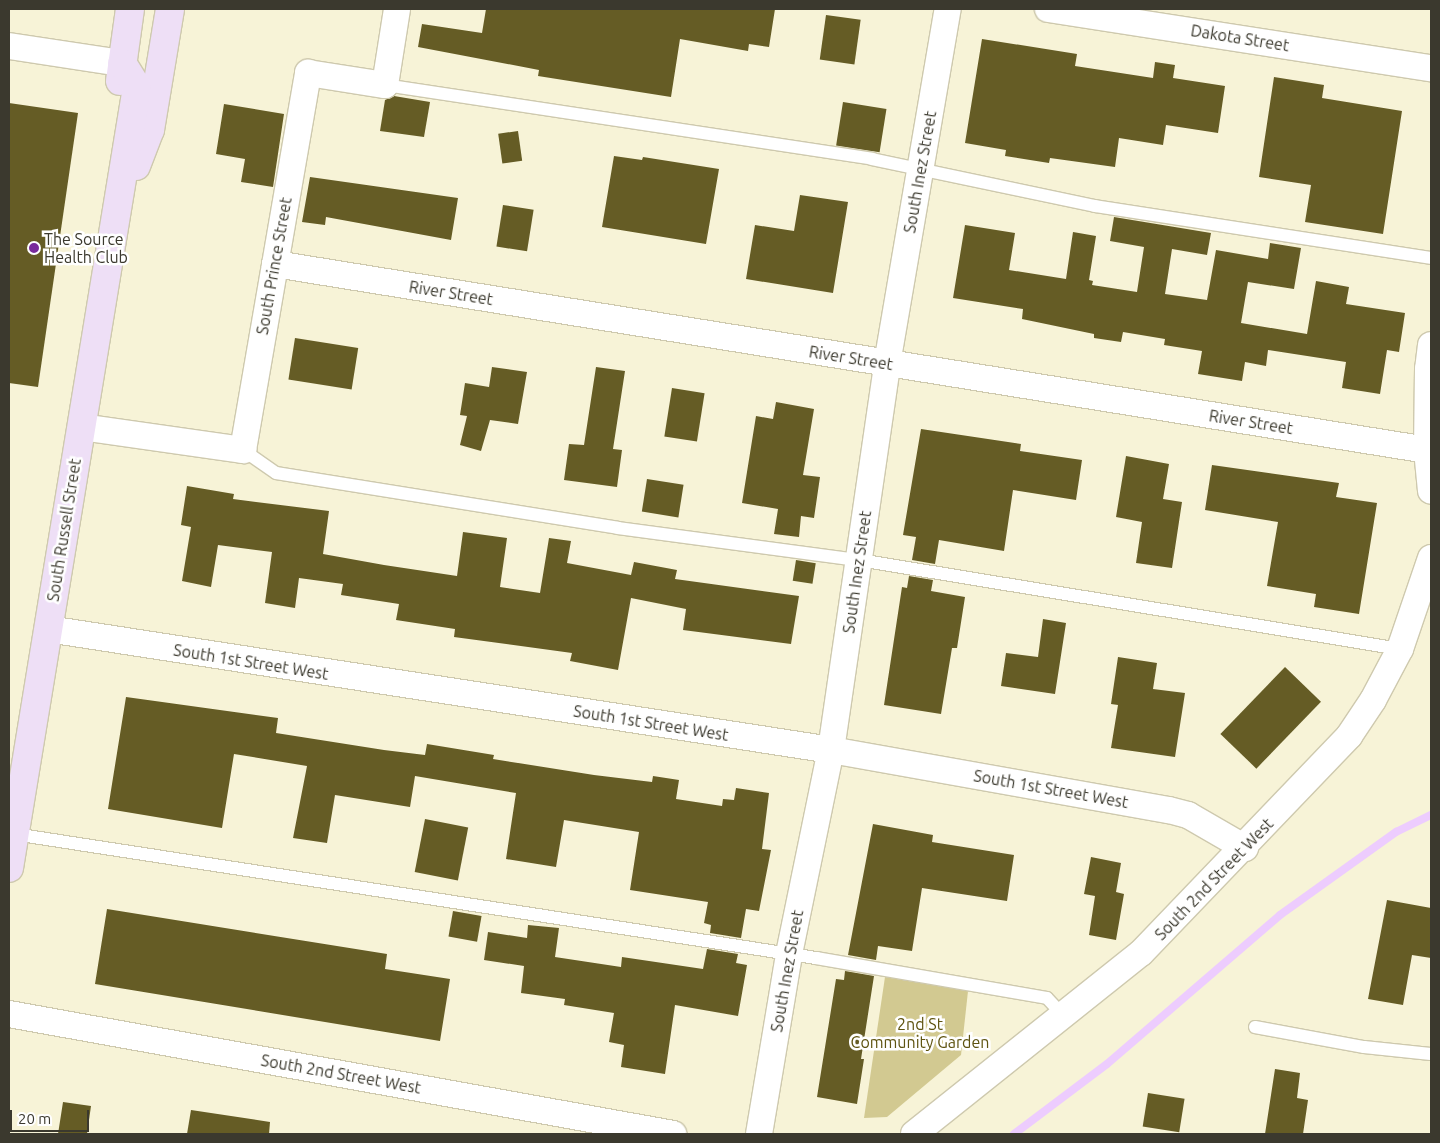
<!DOCTYPE html>
<html>
<head>
<meta charset="utf-8">
<style>
  body { margin:0 }
  #map { position:relative; width:1440px; height:1143px; overflow:hidden; background:#f7f3d7; font-family:Ubuntu,sans-serif }
  div>[style] { position:absolute }
  .green>* { inset:0; background:#d2c991 }
  .stream>* { height:8px; margin:-4px; padding:0 4px; transform-origin:4px; border-radius:4px; background:#edccfe }
  .building>* { inset:0; background:#655c25; transform-origin:0 0 }
  .roads { filter:drop-shadow(1px 0 #cec9ae) drop-shadow(-1px 0 #cec9ae) drop-shadow(0 1px #cec9ae) drop-shadow(0 -1px #cec9ae) }
  .lane>* { height:12px; margin:-6px; padding:0 6px; transform-origin:6px; border-radius:6px; background:#fff }
  .street>* { height:26px; margin:-13px; padding:0 13px; transform-origin:13px; border-radius:13px; background:#fff }
  .secondary>* { height:28px; margin:-14px; padding:0 14px; transform-origin:14px; border-radius:14px; background:#eedff6 }
  .dots>* { width:14px; height:14px; translate:-50% -50%; box-sizing:border-box; border:2px solid #fff; border-radius:50% }
  span { translate:-50% -50%; white-space:nowrap; text-align:center; line-height:1.15; -webkit-text-stroke:5px #fff; paint-order:stroke }
  .street-label { font-size:16px; color:#3b392e }
  .poi-label { font-size:16px; color:#3b392e }
  .left { translate:0 -50%; text-align:left }
  .park-label { font-size:16px; color:#5e5310 }
  .frame { position:absolute; inset:0; border:10px solid #3b392e; pointer-events:none }
  .scale { position:absolute; left:10px; top:1110px; width:79px; height:22px; box-sizing:border-box; border:2px solid #3b392e; border-top:0; padding-left:6px; font-size:15px; line-height:18px; white-space:nowrap; color:#3b392e; -webkit-text-stroke:4px #fff; paint-order:stroke }
</style>
</head>
<body>
<div id="map">
  <div class="green">
    <i style="clip-path:polygon(885px 977px,968px 991px,961px 1055px,887px 1117px,864px 1118px)"></i>
  </div>
  <div class="stream">
    <i style="left:1014px;top:1134px;width:116px;rotate:-37deg"></i>
    <i style="left:1107px;top:1064px;width:228px;rotate:-40.7deg"></i>
    <i style="left:1280px;top:915px;width:143px;rotate:-35.6deg"></i>
    <i style="left:1396px;top:832px;width:39px;rotate:-26deg"></i>
  </div>
  <div class="building">
    <i style="clip-path:polygon(486px 9px,775px 9px,769px 47px,749px 44px,748px 51px,680px 39px,671px 97px,538px 76px,539px 70px,418px 47px,422px 24px,482px 33px)"></i>
    <i style="left:826px;top:15px;width:35px;height:45px;rotate:8deg"></i>
    <i style="clip-path:polygon(982px 39px,1077px 54px,1075px 66px,1153px 78px,1155px 62px,1175px 65px,1173px 78px,1225px 86px,1218px 133px,1166px 125px,1163px 145px,1119px 138px,1115px 167px,1050px 158px,1049px 163px,1005px 156px,1006px 150px,965px 143px)"></i>
    <i style="clip-path:polygon(1274px 77px,1324px 85px,1322px 98px,1402px 111px,1383px 234px,1305px 222px,1311px 185px,1259px 177px)"></i>
    <i style="clip-path:polygon(394px 96px,430px 102px,424px 137px,380px 131px,385px 100px)"></i>
    <i style="left:843px;top:102px;width:44px;height:44px;rotate:9deg"></i>
    <i style="clip-path:polygon(9px 103px,78px 113px,38px 387px,9px 383px)"></i>
    <i style="clip-path:polygon(224px 104px,284px 114px,273px 187px,241px 182px,245px 159px,216px 154px)"></i>
    <i style="left:518px;top:131px;width:30px;height:20px;rotate:82deg"></i>
    <i style="clip-path:polygon(614px 156px,642px 160px,643px 157px,719px 169px,706px 244px,602px 227px)"></i>
    <i style="clip-path:polygon(310px 177px,458px 198px,451px 240px,326px 217px,325px 225px,302px 222px)"></i>
    <i style="clip-path:polygon(800px 195px,848px 202px,833px 293px,746px 279px,755px 225px,794px 231px)"></i>
    <i style="left:503px;top:205px;width:31px;height:42px;rotate:9deg"></i>
    <i style="clip-path:polygon(1114px 217px,1211px 233px,1207px 255px,1172px 249px,1165px 294px,1207px 300px,1216px 250px,1268px 259px,1270px 243px,1301px 248px,1294px 289px,1248px 282px,1241px 323px,1307px 334px,1316px 281px,1349px 287px,1346px 304px,1405px 313px,1399px 352px,1387px 350px,1380px 394px,1342px 388px,1346px 362px,1268px 350px,1266px 366px,1245px 362px,1242px 381px,1198px 374px,1202px 351px,1164px 345px,1165px 339px,1123px 332px,1121px 342px,1094px 338px,1094px 334px,1022px 319px,1023px 309px,953px 298px,965px 225px,1015px 233px,1009px 270px,1066px 279px,1073px 232px,1096px 236px,1089px 280px,1093px 281px,1092px 285px,1137px 292px,1144px 247px,1110px 241px)"></i>
    <i style="left:295px;top:338px;width:64px;height:42px;rotate:9deg"></i>
    <i style="clip-path:polygon(492px 367px,527px 372px,518px 424px,490px 420px,481px 451px,460px 445px,467px 416px,460px 415px,465px 383px,489px 387px)"></i>
    <i style="clip-path:polygon(596px 367px,625px 371px,613px 449px,622px 450px,617px 487px,564px 480px,569px 444px,584px 445px)"></i>
    <i style="left:672px;top:388px;width:33px;height:49px;rotate:9deg"></i>
    <i style="clip-path:polygon(776px 402px,814px 409px,803px 475px,820px 477px,814px 518px,801px 516px,799px 537px,774px 534px,778px 509px,742px 503px,756px 416px,773px 419px)"></i>
    <i style="clip-path:polygon(921px 429px,1021px 444px,1020px 451px,1082px 460px,1076px 500px,1013px 490px,1004px 551px,939px 540px,935px 564px,912px 560px,916px 537px,903px 535px)"></i>
    <i style="clip-path:polygon(1126px 456px,1169px 464px,1163px 499px,1182px 502px,1172px 568px,1136px 563px,1142px 522px,1116px 517px)"></i>
    <i style="clip-path:polygon(1212px 465px,1339px 483px,1336px 497px,1377px 503px,1359px 614px,1314px 607px,1316px 594px,1267px 586px,1278px 522px,1205px 510px)"></i>
    <i style="left:647px;top:479px;width:37px;height:33px;rotate:9deg"></i>
    <i style="clip-path:polygon(187px 486px,234px 494px,233px 499px,329px 511px,323px 554px,384px 565px,457px 576px,463px 532px,507px 538px,500px 587px,540px 593px,549px 538px,571px 541px,567px 563px,631px 575px,634px 562px,677px 570px,675px 579px,799px 596px,791px 644px,683px 630px,686px 609px,631px 598px,618px 670px,570px 661px,572px 653px,454px 637px,455px 629px,396px 620px,399px 604px,341px 595px,343px 584px,299px 578px,295px 608px,265px 603px,272px 552px,218px 545px,211px 587px,182px 581px,191px 527px,181px 525px)"></i>
    <i style="left:796px;top:560px;width:20px;height:21px;rotate:9deg"></i>
    <i style="clip-path:polygon(909px 576px,933px 580px,931px 591px,965px 597px,957px 648px,952px 648px,941px 714px,884px 705px,902px 587px,907px 588px)"></i>
    <i style="clip-path:polygon(1043px 619px,1066px 623px,1055px 694px,1001px 686px,1006px 653px,1038px 657px)"></i>
    <i style="clip-path:polygon(1118px 657px,1157px 663px,1153px 689px,1185px 693px,1175px 757px,1111px 748px,1118px 705px,1111px 704px)"></i>
    <i style="left:1285px;top:667px;width:50px;height:93px;rotate:44deg"></i>
    <i style="clip-path:polygon(126px 697px,278px 718px,276px 733px,384px 750px,425px 755px,427px 744px,494px 755px,493px 759px,594px 775px,652px 782px,653px 776px,679px 780px,676px 799px,722px 806px,723px 799px,734px 800px,736px 788px,769px 793px,762px 849px,771px 850px,759px 911px,746px 909px,741px 938px,710px 933px,711px 925px,704px 923px,708px 902px,630px 890px,639px 832px,564px 820px,556px 867px,506px 859px,516px 793px,415px 776px,410px 807px,335px 795px,327px 843px,293px 838px,307px 766px,234px 754px,222px 828px,108px 809px)"></i>
    <i style="left:425px;top:819px;width:44px;height:54px;rotate:11deg"></i>
    <i style="clip-path:polygon(873px 824px,933px 835px,932px 842px,1014px 855px,1007px 901px,922px 888px,912px 951px,878px 946px,876px 960px,848px 955px)"></i>
    <i style="clip-path:polygon(1091px 857px,1121px 863px,1116px 892px,1124px 894px,1116px 940px,1089px 935px,1095px 896px,1084px 894px)"></i>
    <i style="clip-path:polygon(1387px 900px,1431px 908px,1431px 958px,1412px 955px,1403px 1005px,1368px 999px)"></i>
    <i style="clip-path:polygon(107px 909px,387px 954px,385px 969px,450px 979px,440px 1041px,95px 984px)"></i>
    <i style="left:453px;top:911px;width:29px;height:26px;rotate:10deg"></i>
    <i style="clip-path:polygon(528px 925px,559px 928px,555px 957px,621px 967px,622px 957px,703px 969px,707px 949px,738px 954px,736px 963px,747px 965px,738px 1016px,675px 1005px,665px 1074px,621px 1067px,624px 1045px,609px 1042px,614px 1013px,564px 1005px,565px 999px,521px 993px,524px 966px,484px 960px,488px 932px,527px 938px)"></i>
    <i style="clip-path:polygon(845px 971px,874px 976px,861px 1059px,864px 1059px,857px 1104px,817px 1097px,836px 979px,844px 980px)"></i>
    <i style="clip-path:polygon(1275px 1069px,1300px 1073px,1297px 1098px,1308px 1100px,1303px 1134px,1265px 1134px)"></i>
    <i style="left:1148px;top:1093px;width:37px;height:34px;rotate:9deg"></i>
    <i style="clip-path:polygon(63px 1102px,91px 1106px,87px 1134px,58px 1134px)"></i>
    <i style="clip-path:polygon(191px 1110px,270px 1122px,269px 1134px,187px 1134px)"></i>
  </div>
  <div class="roads">
    <div class="lane">
      <i style="left:385px;top:85px;width:493px;rotate:8.6deg"></i>
      <i style="left:872px;top:159px;width:228px;rotate:11.9deg"></i>
      <i style="left:1095px;top:206px;width:340px;rotate:8.8deg"></i>
      <i style="left:243px;top:450px;width:40px;rotate:34.9deg"></i>
      <i style="left:276px;top:473px;width:346px;rotate:9.1deg"></i>
      <i style="left:618px;top:528px;width:243px;rotate:7.6deg"></i>
      <i style="left:859px;top:560px;width:548px;rotate:9.34deg"></i>
      <i style="left:14px;top:834px;width:812px;rotate:8.79deg"></i>
      <i style="left:816px;top:958px;width:234px;rotate:9.8deg"></i>
      <i style="left:1047px;top:998px;width:25px;rotate:47deg"></i>
      <i style="left:1255px;top:1027px;width:111px;rotate:10.4deg"></i>
      <i style="left:1364px;top:1047px;width:67px;rotate:6deg"></i>
    </div>
    <div class="street">
      <i style="left:1048px;top:9px;width:388px;rotate:8.8deg"></i>
      <i style="left:9px;top:46px;width:114px;rotate:8.6deg"></i>
      <i style="left:275px;top:264px;width:1167px;rotate:9.17deg"></i>
      <i style="left:1427px;top:450px;width:41px;rotate:84.4deg"></i>
      <i style="left:1431px;top:345px;width:24px;rotate:97deg"></i>
      <i style="left:1428px;top:369px;width:81px;rotate:90.7deg"></i>
      <i style="left:1427px;top:450px;width:7px;rotate:56deg"></i>
      <i style="left:81px;top:427px;width:164px;rotate:8.1deg"></i>
      <i style="left:243px;top:450px;width:383px;rotate:-80.2deg"></i>
      <i style="left:308px;top:73px;width:78px;rotate:8.9deg"></i>
      <i style="left:385px;top:85px;width:77px;rotate:-81deg"></i>
      <i style="left:48px;top:629px;width:792px;rotate:8.78deg"></i>
      <i style="left:831px;top:750px;width:343px;rotate:10.1deg"></i>
      <i style="left:1169px;top:810px;width:20px;rotate:15deg"></i>
      <i style="left:1188px;top:815px;width:66px;rotate:30.1deg"></i>
      <i style="left:9px;top:1014px;width:675px;rotate:10.24deg"></i>
      <i style="left:759px;top:1134px;width:182px;rotate:-80.5deg"></i>
      <i style="left:789px;top:954px;width:208px;rotate:-78.4deg"></i>
      <i style="left:831px;top:750px;width:390px;rotate:-81.7deg"></i>
      <i style="left:887px;top:364px;width:360px;rotate:-80.3deg"></i>
      <i style="left:914px;top:1134px;width:290px;rotate:-38.6deg"></i>
      <i style="left:1141px;top:953px;width:301px;rotate:-46.2deg"></i>
      <i style="left:1349px;top:736px;width:43px;rotate:-56.3deg"></i>
      <i style="left:1373px;top:700px;width:58px;rotate:-62.1deg"></i>
      <i style="left:1400px;top:649px;width:96px;rotate:-71.2deg"></i>
    </div>
    <div class="secondary">
      <i style="left:120px;top:81px;width:73px;rotate:-82.1deg"></i>
      <i style="left:136px;top:166px;width:39px;rotate:-69deg"></i>
      <i style="left:150px;top:130px;width:123px;rotate:-80.6deg"></i>
      <i style="left:9px;top:868px;width:791px;rotate:-80.69deg"></i>
      <i style="left:137px;top:87px;width:28px;rotate:-122deg"></i>
    </div>
  </div>
  <div class="dots">
    <i style="left:34px;top:248px;background:#792a9b"></i>
  </div>
  <div class="street-label">
    <span style="left:1240px;top:38px;rotate:9deg">Dakota Street</span>
    <span style="left:920px;top:172px;rotate:-80deg">South Inez Street</span>
    <span style="left:274px;top:266px;rotate:-80deg">South Prince Street</span>
    <span style="left:451px;top:293px;rotate:9deg">River Street</span>
    <span style="left:851px;top:358px;rotate:9deg">River Street</span>
    <span style="left:1251px;top:422px;rotate:9deg">River Street</span>
    <span style="left:64px;top:530px;rotate:-81deg">South Russell Street</span>
    <span style="left:857px;top:572px;rotate:-82deg">South Inez Street</span>
    <span style="left:251px;top:662px;rotate:9deg">South 1st Street West</span>
    <span style="left:651px;top:723px;rotate:9deg">South 1st Street West</span>
    <span style="left:1051px;top:789px;rotate:10deg">South 1st Street West</span>
    <span style="left:1214px;top:879px;rotate:-46deg">South 2nd Street West</span>
    <span style="left:787px;top:971px;rotate:-80deg">South Inez Street</span>
    <span style="left:341px;top:1074px;rotate:10deg">South 2nd Street West</span>
  </div>
  <div class="poi-label">
    <span class="left" style="left:44px;top:248px">The Source<br>Health Club</span>
  </div>
  <div class="park-label">
    <span style="left:920px;top:1033px">2nd St<br>Community Garden</span>
  </div>
  <div class="frame"></div>
  <div class="scale">20 m</div>
</div>
</body>
</html>
